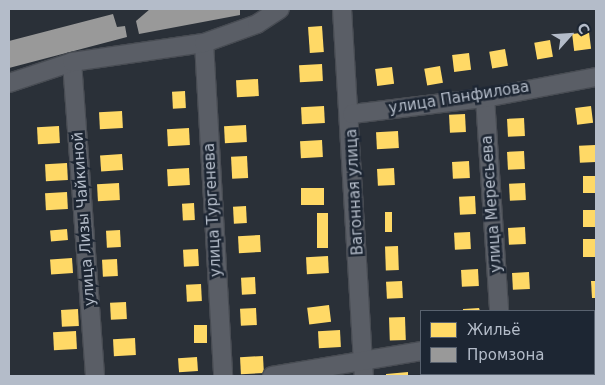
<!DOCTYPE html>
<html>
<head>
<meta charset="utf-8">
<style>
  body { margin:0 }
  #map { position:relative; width:605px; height:385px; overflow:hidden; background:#2a3038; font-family:"DejaVu Sans",sans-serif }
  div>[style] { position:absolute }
  .homes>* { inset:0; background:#ffd966; transform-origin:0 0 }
  .industry>* { inset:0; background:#999 }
  .roads { filter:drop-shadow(1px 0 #484c53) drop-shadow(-1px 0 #484c53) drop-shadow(0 1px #484c53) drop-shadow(0 -1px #484c53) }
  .minor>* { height:18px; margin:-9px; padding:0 9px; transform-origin:9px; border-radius:9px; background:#5a5e66 }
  span { translate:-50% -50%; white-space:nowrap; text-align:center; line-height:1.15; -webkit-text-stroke:5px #1d2633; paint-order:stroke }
  .street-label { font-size:15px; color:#b4bcc9 }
  .frame { position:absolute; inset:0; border:10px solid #b4bcc9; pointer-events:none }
  .legend { position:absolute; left:420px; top:310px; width:175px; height:65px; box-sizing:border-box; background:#1d2633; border:1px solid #59626f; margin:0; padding:6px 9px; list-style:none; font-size:15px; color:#b4bcc9 }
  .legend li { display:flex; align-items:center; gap:10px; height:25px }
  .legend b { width:25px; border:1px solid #59626f }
  .north { position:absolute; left:545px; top:10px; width:50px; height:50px; -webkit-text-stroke:4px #1d2633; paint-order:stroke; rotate:64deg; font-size:14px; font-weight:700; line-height:20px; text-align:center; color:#b4bcc9 }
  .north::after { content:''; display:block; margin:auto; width:18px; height:22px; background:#b4bcc9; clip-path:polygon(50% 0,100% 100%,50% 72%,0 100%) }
</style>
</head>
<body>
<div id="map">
  <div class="homes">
    <i style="left:322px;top:26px;width:26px;height:14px;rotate:86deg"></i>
    <i style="left:589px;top:32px;width:17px;height:17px;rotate:83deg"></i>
    <i style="left:550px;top:40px;width:17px;height:16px;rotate:80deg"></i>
    <i style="left:505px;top:49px;width:17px;height:16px;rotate:80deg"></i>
    <i style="left:469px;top:53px;width:17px;height:17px;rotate:83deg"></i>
    <i style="left:322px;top:64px;width:17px;height:23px;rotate:87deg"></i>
    <i style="left:440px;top:66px;width:17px;height:16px;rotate:80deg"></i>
    <i style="left:392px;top:67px;width:17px;height:17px;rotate:83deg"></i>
    <i style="left:258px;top:79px;width:17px;height:22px;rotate:87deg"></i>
    <i style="left:185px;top:91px;width:17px;height:13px;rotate:87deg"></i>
    <i style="left:324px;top:106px;width:17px;height:23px;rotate:87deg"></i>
    <i style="left:591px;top:106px;width:17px;height:16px;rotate:83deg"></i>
    <i style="left:122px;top:111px;width:17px;height:23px;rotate:87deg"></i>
    <i style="left:465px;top:114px;width:18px;height:16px;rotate:87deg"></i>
    <i style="left:524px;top:118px;width:18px;height:17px;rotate:87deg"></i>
    <i style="left:246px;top:125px;width:17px;height:22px;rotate:87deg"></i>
    <i style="left:59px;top:126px;width:17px;height:22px;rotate:87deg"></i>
    <i style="left:189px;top:128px;width:17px;height:22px;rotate:87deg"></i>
    <i style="left:398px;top:131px;width:17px;height:22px;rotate:87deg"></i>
    <i style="left:322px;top:140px;width:17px;height:22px;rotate:87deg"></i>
    <i style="left:595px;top:145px;width:17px;height:16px;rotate:87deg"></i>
    <i style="left:524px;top:151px;width:18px;height:17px;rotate:87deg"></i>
    <i style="left:122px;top:154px;width:16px;height:22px;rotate:86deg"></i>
    <i style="left:247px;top:156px;width:22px;height:16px;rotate:87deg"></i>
    <i style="left:469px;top:161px;width:17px;height:17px;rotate:87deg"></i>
    <i style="left:67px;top:163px;width:17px;height:22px;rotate:87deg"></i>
    <i style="left:189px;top:168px;width:17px;height:22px;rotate:87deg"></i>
    <i style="left:394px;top:168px;width:17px;height:17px;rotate:87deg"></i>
    <i style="left:596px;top:176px;width:17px;height:13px;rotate:90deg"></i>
    <i style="left:119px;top:183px;width:17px;height:22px;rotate:87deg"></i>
    <i style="left:525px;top:183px;width:17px;height:16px;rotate:87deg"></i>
    <i style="left:324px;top:188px;width:17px;height:23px;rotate:90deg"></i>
    <i style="left:67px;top:192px;width:17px;height:22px;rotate:87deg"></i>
    <i style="left:475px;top:196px;width:18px;height:16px;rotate:87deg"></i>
    <i style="left:194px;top:203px;width:17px;height:12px;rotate:87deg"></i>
    <i style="left:246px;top:206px;width:17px;height:13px;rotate:87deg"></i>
    <i style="left:596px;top:210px;width:17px;height:13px;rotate:90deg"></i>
    <i style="left:385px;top:212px;width:7px;height:20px"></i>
    <i style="left:317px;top:213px;width:11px;height:35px"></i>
    <i style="left:525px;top:227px;width:17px;height:17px;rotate:87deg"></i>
    <i style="left:67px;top:229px;width:11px;height:17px;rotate:85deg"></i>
    <i style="left:120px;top:230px;width:17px;height:14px;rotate:87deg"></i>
    <i style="left:470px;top:232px;width:17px;height:16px;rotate:87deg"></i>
    <i style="left:260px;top:235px;width:17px;height:22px;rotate:87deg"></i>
    <i style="left:596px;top:239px;width:18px;height:13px;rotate:90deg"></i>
    <i style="left:398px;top:246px;width:24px;height:13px;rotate:88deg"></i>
    <i style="left:198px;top:249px;width:17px;height:15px;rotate:87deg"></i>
    <i style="left:328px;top:256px;width:17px;height:22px;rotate:87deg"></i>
    <i style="left:72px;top:258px;width:15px;height:22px;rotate:86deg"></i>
    <i style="left:117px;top:259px;width:17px;height:15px;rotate:87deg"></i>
    <i style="left:478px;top:269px;width:17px;height:17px;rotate:87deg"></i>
    <i style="left:529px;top:272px;width:17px;height:17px;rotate:87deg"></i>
    <i style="left:255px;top:277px;width:17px;height:14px;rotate:87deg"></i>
    <i style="left:402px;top:281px;width:17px;height:16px;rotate:87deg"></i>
    <i style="clip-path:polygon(591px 281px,596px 281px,596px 298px,592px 298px)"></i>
    <i style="left:201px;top:284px;width:17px;height:15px;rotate:87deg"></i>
    <i style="left:126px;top:302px;width:17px;height:16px;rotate:87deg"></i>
    <i style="left:329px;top:305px;width:17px;height:22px;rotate:83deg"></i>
    <i style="left:256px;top:308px;width:17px;height:16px;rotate:87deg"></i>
    <i style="clip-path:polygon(479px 308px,480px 311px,463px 311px,463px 309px)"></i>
    <i style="left:78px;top:309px;width:17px;height:17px;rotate:87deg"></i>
    <i style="left:405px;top:317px;width:23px;height:16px;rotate:88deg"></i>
    <i style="left:194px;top:325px;width:13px;height:18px"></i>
    <i style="left:340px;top:330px;width:17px;height:22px;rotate:87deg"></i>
    <i style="left:76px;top:331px;width:18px;height:23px;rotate:87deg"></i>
    <i style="left:135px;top:338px;width:17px;height:22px;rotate:87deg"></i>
    <i style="left:594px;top:340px;width:2px;height:17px"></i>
    <i style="left:263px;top:356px;width:17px;height:23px;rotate:87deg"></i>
    <i style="left:197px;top:357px;width:14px;height:19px;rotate:86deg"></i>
    <i style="clip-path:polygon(408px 372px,408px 376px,386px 376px,386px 374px)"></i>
  </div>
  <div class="industry">
    <i style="clip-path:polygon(150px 9px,240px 9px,240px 15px,139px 34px,136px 21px)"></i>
    <i style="clip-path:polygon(113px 14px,117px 27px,125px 26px,127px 37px,9px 68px,9px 41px)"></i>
  </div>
  <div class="roads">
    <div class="minor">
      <i style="left:342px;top:9px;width:368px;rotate:86.6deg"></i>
      <i style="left:204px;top:43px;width:334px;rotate:86.7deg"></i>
      <i style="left:72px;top:62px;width:315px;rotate:85.8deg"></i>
      <i style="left:9px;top:83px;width:66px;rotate:-18.4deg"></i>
      <i style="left:72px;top:62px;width:133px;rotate:-8.2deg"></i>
      <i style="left:204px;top:43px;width:56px;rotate:-19.7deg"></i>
      <i style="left:257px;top:24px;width:27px;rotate:-33deg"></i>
      <i style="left:485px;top:98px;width:213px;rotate:86.2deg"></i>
      <i style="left:352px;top:114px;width:134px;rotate:-6.9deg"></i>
      <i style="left:485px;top:98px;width:113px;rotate:-10.7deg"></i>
      <i style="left:594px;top:326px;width:2px;rotate:-27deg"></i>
      <i style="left:503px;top:374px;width:2px;rotate:63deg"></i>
      <i style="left:272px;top:376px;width:151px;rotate:-9.5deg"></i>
    </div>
  </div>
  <div class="street-label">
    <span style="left:459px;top:98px;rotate:-9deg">улица Панфилова</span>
    <span style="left:355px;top:192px;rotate:-93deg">Вагонная улица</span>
    <span style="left:492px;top:204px;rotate:-94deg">улица Мересьева</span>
    <span style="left:213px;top:210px;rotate:-93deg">улица Тургенева</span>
    <span style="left:84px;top:219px;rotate:-94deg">улица Лизы Чайкиной</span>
  </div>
  <div class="frame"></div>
  <ul class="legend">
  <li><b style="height:14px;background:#ffd966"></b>Жильё</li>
  <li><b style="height:14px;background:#999"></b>Промзона</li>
  </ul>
  <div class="north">С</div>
</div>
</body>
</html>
